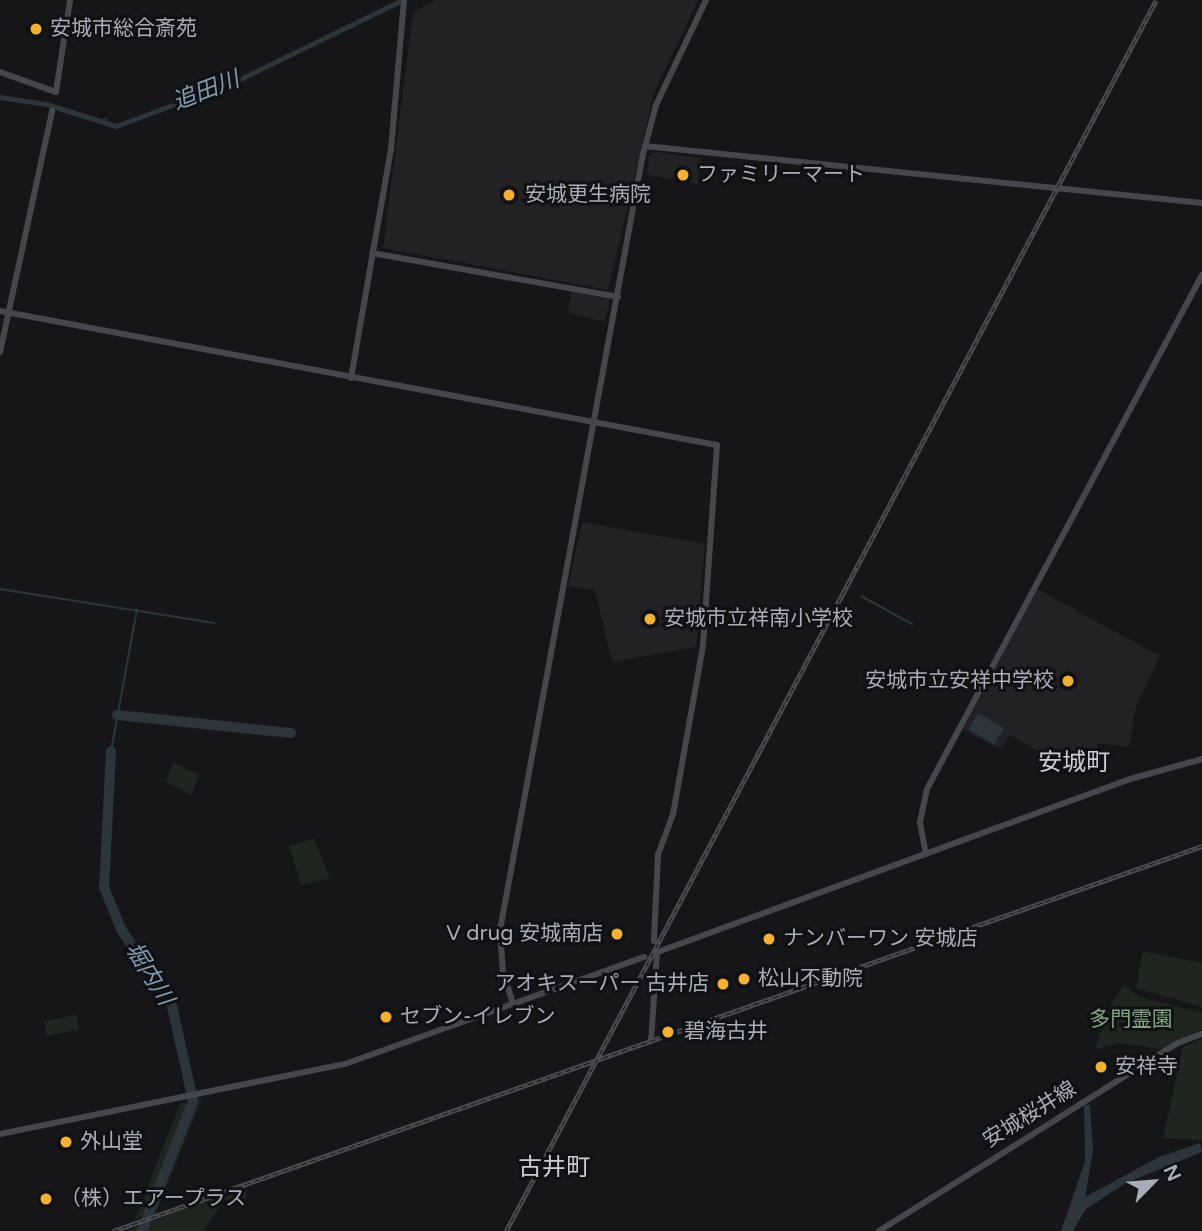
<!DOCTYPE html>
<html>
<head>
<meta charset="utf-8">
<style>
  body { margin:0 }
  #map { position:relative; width:1202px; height:1231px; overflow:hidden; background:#161618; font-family:"Varela Round","Noto Sans JP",sans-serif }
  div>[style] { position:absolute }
  .built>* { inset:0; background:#222225 }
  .green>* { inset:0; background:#1e261f; transform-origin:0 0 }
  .water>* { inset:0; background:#2c353c; transform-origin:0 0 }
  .stream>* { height:2px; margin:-1px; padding:0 1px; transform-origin:1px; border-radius:1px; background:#2c353c }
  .canal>* { height:5px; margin:-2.5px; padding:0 2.5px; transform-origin:2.5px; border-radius:2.5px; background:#2c353c }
  .river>* { height:10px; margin:-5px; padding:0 5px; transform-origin:5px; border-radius:5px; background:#2c353c }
  .secondary>* { height:6px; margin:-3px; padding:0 3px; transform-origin:3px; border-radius:3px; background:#45474d }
  .rail>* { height:4.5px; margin-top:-2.25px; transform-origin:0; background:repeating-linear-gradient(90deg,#111113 0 5px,#4a4c52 0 10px); box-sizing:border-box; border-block:2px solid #4a4c52 }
  .dots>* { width:19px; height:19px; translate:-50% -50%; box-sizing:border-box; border:4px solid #111113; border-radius:50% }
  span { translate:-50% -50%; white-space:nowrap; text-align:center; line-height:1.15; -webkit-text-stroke:6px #111113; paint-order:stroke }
  .poi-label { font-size:21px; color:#a8adb8 }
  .left { translate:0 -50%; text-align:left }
  .right { translate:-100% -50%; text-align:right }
  .park-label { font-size:21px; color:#7fa381 }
  .street-label { font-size:21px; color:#a8adb8 }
  .water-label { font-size:23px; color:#7f9bb3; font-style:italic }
  .quarter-label { font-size:24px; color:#c9ccd4 }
  .north { position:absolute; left:1118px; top:1147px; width:70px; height:70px; -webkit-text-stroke:5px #111113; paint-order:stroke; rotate:65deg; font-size:19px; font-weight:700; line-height:28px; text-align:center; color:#a8adb8 }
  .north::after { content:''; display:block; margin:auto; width:24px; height:32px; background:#a8adb8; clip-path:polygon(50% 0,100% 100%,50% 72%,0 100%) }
</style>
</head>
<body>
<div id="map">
  <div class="built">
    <i style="clip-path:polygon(436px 0,698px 0,654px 93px,608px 290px,383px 248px,413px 12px)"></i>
    <i style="clip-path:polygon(656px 152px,701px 158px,698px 184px,647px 175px,649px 157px)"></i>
    <i style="clip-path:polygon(571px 291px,610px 297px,605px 322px,568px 313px)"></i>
    <i style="clip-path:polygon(582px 522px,705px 544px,696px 647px,612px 662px,595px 590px,568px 586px)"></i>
    <i style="clip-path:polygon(1037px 589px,1160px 656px,1136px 706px,1129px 747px,1097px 743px,1097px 762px,1074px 772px,1010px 735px,1001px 749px,963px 730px)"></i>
  </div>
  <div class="green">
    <i style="clip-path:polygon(173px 762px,199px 775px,191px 795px,166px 782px)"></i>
    <i style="clip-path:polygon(314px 839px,330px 878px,301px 885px,289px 846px)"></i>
    <i style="clip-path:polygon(1143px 951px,1202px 963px,1202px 1007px,1136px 988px)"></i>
    <i style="clip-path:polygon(1124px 985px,1140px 997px,1202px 1013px,1202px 1030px,1161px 1049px,1119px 1043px,1095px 1050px,1109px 1008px)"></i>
    <i style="left:76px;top:1015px;width:15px;height:33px;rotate:79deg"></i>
    <i style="clip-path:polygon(1202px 1039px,1202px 1140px,1163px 1138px,1183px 1047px)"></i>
    <i style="clip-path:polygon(202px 1099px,156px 1212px,135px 1219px,180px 1104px)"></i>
    <i style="clip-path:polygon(246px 1185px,246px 1198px,225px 1200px,203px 1231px,127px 1231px)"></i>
  </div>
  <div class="water">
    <i style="left:978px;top:713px;width:30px;height:19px;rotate:30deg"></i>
    <i style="clip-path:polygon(1084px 1105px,1090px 1105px,1093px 1151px,1085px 1197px,1159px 1157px,1200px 1143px,1202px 1152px,1126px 1183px,1086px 1209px,1073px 1231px,1061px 1231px,1085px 1161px)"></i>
  </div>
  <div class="stream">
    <i style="left:98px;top:123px;width:9px;rotate:-27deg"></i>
    <i style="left:0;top:589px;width:217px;rotate:9deg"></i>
    <i style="left:861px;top:596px;width:58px;rotate:28.8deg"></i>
    <i style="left:111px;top:751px;width:144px;rotate:-79.6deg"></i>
  </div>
  <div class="canal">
    <i style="left:0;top:97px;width:47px;rotate:8.7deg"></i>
    <i style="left:46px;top:104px;width:73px;rotate:17.4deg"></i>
    <i style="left:116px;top:126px;width:126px;rotate:-20.4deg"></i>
    <i style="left:234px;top:82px;width:187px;rotate:-26deg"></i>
  </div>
  <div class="river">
    <i style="left:117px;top:715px;width:175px;rotate:5.9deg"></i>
    <i style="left:111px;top:751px;width:136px;rotate:92.9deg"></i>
    <i style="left:104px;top:887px;width:45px;rotate:68deg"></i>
    <i style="left:121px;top:929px;width:92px;rotate:56.5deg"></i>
    <i style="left:172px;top:1006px;width:97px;rotate:77.5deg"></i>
    <i style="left:193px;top:1101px;width:140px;rotate:111.4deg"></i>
  </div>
  <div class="secondary">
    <i style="left:0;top:72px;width:59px;rotate:19.7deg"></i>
    <i style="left:56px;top:92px;width:93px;rotate:-81.3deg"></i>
    <i style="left:645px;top:146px;width:560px;rotate:5.84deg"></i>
    <i style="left:372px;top:253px;width:250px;rotate:10.1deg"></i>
    <i style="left:0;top:311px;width:729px;rotate:10.59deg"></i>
    <i style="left:717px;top:445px;width:201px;rotate:94deg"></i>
    <i style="left:703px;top:646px;width:171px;rotate:100.1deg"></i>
    <i style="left:673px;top:814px;width:44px;rotate:110.1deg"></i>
    <i style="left:658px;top:855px;width:86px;rotate:92.7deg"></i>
    <i style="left:0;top:352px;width:247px;rotate:-77.8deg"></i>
    <i style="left:351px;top:378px;width:232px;rotate:-80.1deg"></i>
    <i style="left:391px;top:149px;width:150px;rotate:-85deg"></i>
    <i style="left:926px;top:854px;width:33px;rotate:-101deg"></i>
    <i style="left:920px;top:822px;width:34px;rotate:-78deg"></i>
    <i style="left:927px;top:789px;width:583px;rotate:-61.85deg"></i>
    <i style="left:655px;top:953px;width:506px;rotate:-20.12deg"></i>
    <i style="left:1130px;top:779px;width:75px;rotate:-15.5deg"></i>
    <i style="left:513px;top:1004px;width:34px;rotate:-107deg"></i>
    <i style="left:503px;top:972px;width:42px;rotate:-94.1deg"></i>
    <i style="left:500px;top:930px;width:789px;rotate:-79.56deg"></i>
    <i style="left:643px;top:154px;width:51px;rotate:-75.1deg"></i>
    <i style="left:656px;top:105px;width:116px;rotate:-64.5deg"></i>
    <i style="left:651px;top:1041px;width:89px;rotate:-86.1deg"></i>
    <i style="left:0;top:1134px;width:352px;rotate:-11.5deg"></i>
    <i style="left:345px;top:1064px;width:318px;rotate:-19.7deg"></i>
    <i style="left:879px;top:1231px;width:353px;rotate:-32.2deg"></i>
    <i style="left:1178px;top:1043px;width:26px;rotate:-21deg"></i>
  </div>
  <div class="rail">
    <i style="left:113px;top:1231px;width:1155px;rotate:-19.47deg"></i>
    <i style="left:506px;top:1231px;width:1392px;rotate:-62.16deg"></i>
  </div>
  <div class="dots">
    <i style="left:36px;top:29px;background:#f2b134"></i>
    <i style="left:683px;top:175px;background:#f2b134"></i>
    <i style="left:509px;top:195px;background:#f2b134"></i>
    <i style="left:650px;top:619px;background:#f2b134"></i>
    <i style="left:1068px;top:681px;background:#f2b134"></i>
    <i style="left:617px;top:934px;background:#f2b134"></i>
    <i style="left:769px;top:939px;background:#f2b134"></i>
    <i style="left:744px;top:979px;background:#f2b134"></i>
    <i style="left:723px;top:984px;background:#f2b134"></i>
    <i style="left:386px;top:1017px;background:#f2b134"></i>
    <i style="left:668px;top:1032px;background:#f2b134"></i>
    <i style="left:1101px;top:1067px;background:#f2b134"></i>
    <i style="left:66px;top:1142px;background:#f2b134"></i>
    <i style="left:46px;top:1199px;background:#f2b134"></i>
  </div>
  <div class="poi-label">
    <span class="left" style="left:50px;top:29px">安城市総合斎苑</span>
    <span class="left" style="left:697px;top:175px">ファミリーマート</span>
    <span class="left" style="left:525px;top:195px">安城更生病院</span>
    <span class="left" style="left:664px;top:619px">安城市立祥南小学校</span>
    <span class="right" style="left:1054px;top:681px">安城市立安祥中学校</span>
    <span class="right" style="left:603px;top:934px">V drug 安城南店</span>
    <span class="left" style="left:783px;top:939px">ナンバーワン 安城店</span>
    <span class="left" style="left:758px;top:979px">松山不動院</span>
    <span class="right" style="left:709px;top:984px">アオキスーパー 古井店</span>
    <span class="left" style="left:400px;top:1017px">セブン-イレブン</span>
    <span class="left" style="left:684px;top:1032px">碧海古井</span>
    <span class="left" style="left:1115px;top:1067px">安祥寺</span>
    <span class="left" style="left:80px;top:1142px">外山堂</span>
    <span class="left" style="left:60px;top:1199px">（株）エアープラス</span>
  </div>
  <div class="park-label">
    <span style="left:1131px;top:1020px">多門霊園</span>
  </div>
  <div class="street-label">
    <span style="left:1030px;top:1115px;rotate:-32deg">安城桜井線</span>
  </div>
  <div class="water-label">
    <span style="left:206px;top:91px;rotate:-21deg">追田川</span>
    <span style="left:149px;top:974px;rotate:58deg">堀内川</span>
  </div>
  <div class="quarter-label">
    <span style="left:1074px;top:763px">安城町</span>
    <span style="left:554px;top:1168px">古井町</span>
  </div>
  <div class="north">N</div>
</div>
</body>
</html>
